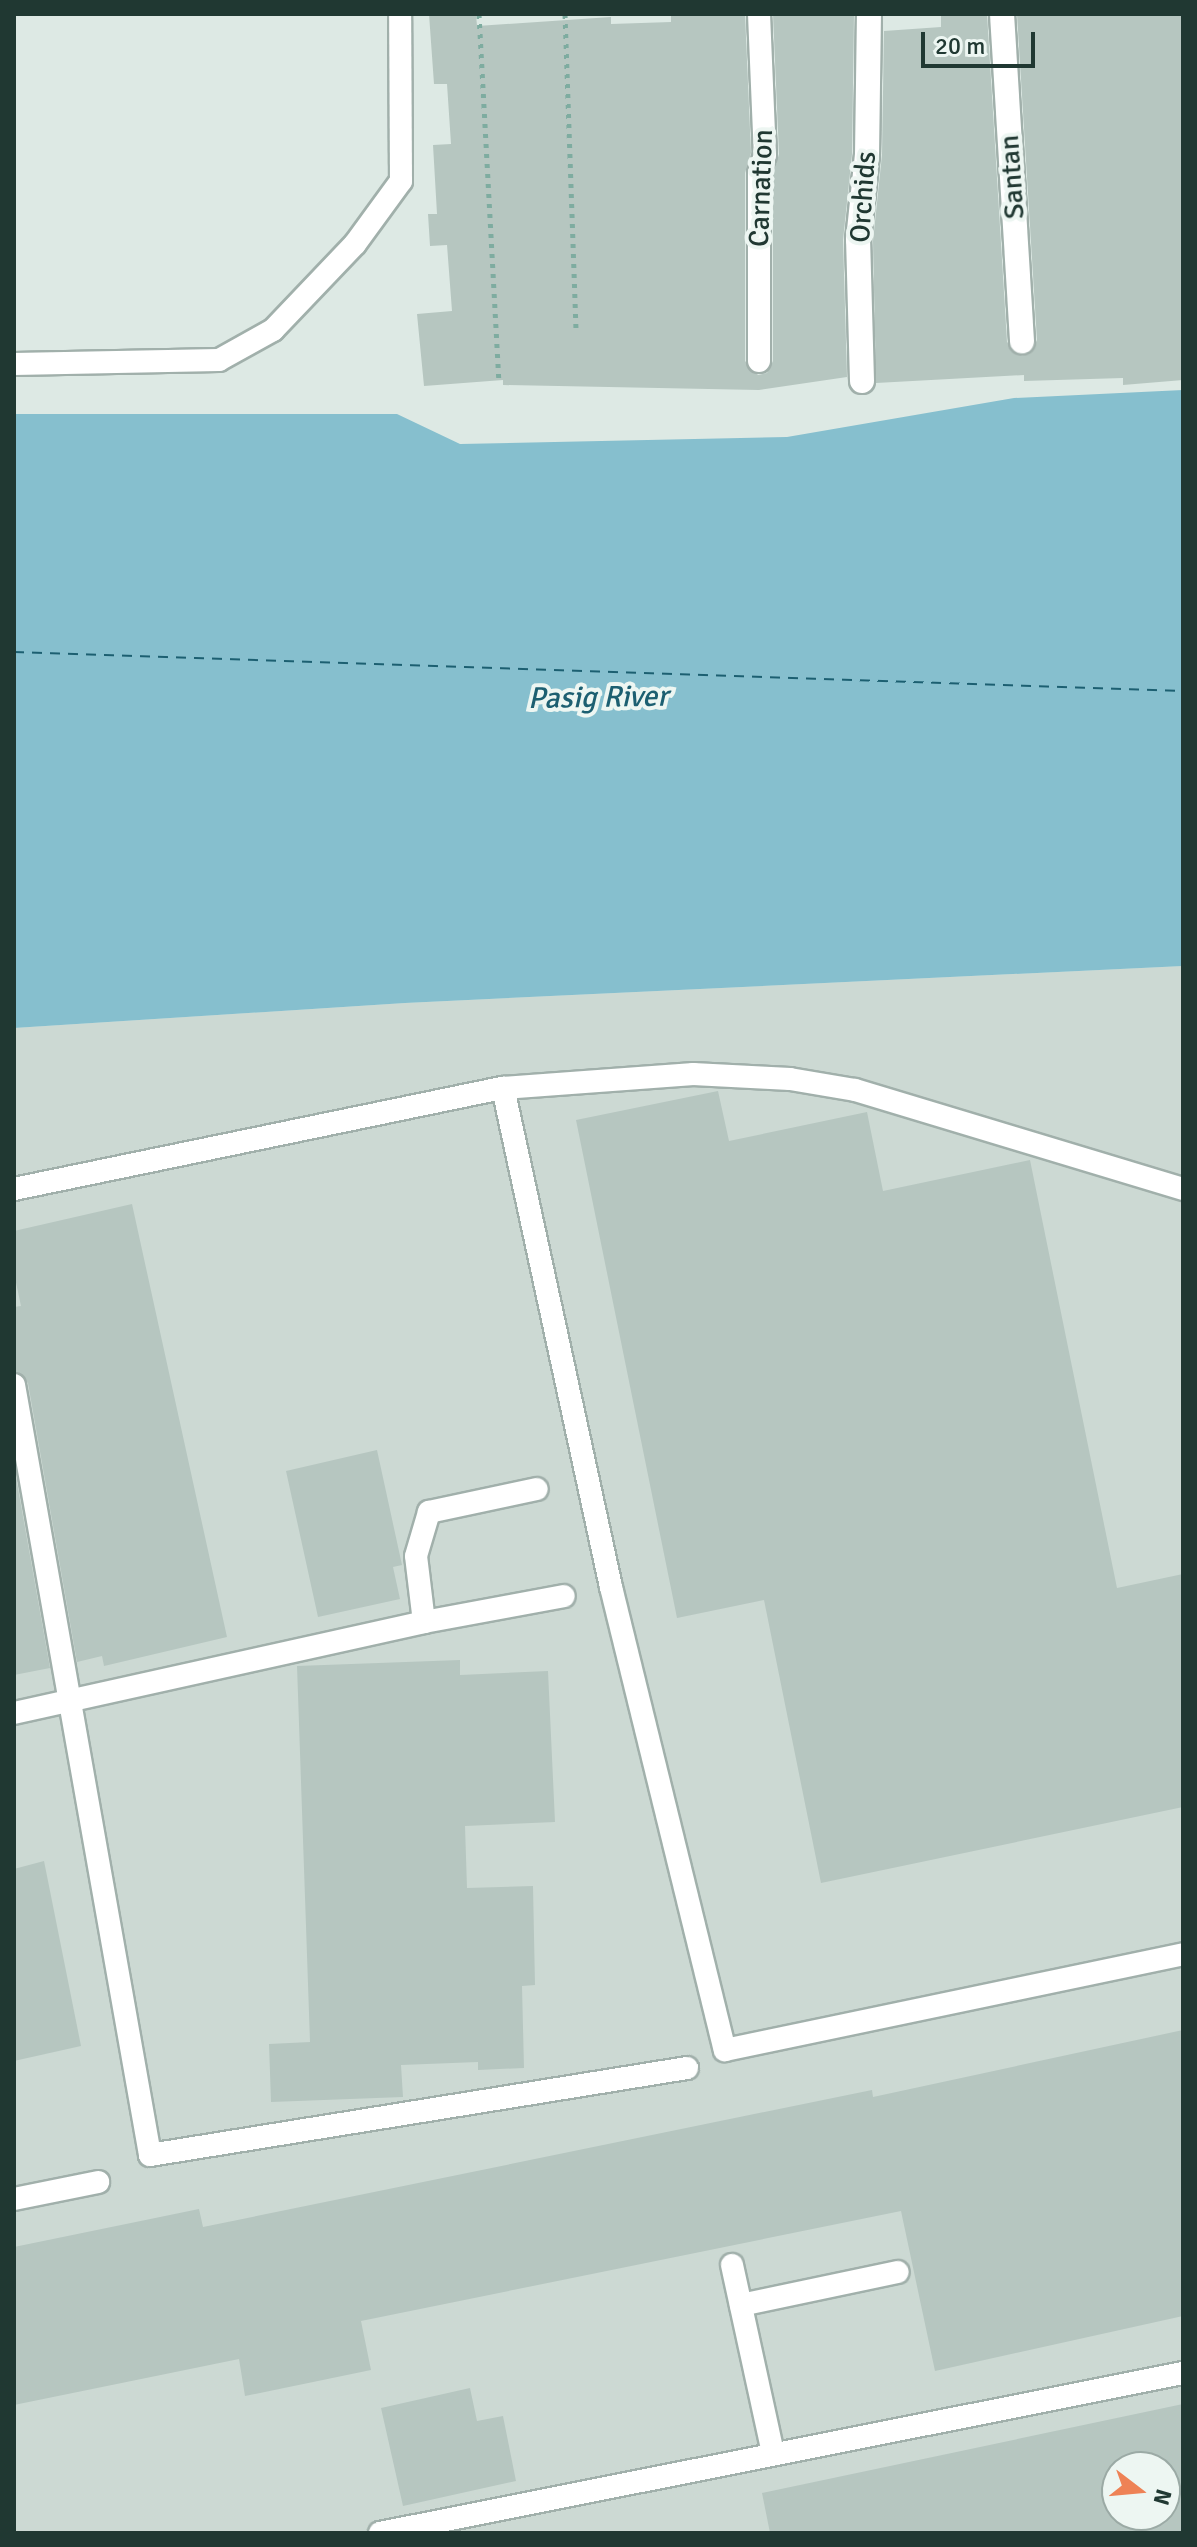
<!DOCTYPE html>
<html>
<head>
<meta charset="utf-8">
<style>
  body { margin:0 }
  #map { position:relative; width:1197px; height:2547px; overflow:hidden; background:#dde9e4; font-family:Signika,sans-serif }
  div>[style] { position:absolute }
  .built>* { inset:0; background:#ccd9d3 }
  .water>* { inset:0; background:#86bfce }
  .ferry>* { height:2px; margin-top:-1px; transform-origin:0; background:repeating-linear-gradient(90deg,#1c5f71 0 10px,transparent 0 18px) }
  .building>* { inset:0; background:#b6c6c0 }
  .path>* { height:5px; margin-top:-2.5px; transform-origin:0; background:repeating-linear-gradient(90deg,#7eaca0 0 4px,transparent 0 10px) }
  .roads { filter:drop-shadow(2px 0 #a1b0ab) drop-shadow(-2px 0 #a1b0ab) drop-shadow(0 2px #a1b0ab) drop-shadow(0 -2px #a1b0ab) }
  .service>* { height:22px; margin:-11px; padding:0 11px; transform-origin:11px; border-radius:11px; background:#fff }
  .minor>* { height:24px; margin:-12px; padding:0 12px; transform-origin:12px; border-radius:12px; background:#fff }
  span { translate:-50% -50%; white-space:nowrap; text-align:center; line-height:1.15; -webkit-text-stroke:8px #edf6f2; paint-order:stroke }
  .street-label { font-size:28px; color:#203832 }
  .water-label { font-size:30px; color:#1c5f71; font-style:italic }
  .frame { position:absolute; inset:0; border:16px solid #203832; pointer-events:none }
  .north { position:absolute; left:1101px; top:2451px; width:80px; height:80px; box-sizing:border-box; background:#edf6f2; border:2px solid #9baaa5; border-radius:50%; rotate:106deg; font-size:22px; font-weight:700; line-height:32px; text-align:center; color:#203832 }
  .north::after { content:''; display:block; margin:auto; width:28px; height:36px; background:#ee8256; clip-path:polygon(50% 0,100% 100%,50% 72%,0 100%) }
  .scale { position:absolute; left:921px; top:32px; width:114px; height:36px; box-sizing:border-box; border:4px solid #203832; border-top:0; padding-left:10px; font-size:24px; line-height:28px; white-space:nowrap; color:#203832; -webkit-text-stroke:6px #edf6f2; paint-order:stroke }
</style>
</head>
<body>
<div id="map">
  <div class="built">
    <i style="clip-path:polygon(evenodd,1183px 966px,1183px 2533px,14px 2533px,14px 1028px,405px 1003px,1183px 966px,1117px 2467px,1165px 2467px,1165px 2515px,1117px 2515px,1117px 2467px)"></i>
  </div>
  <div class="water">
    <i style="clip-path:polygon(1183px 390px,1183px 966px,405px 1003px,14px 1028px,14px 414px,397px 414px,460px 444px,787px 437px,1014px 398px)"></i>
  </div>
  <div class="ferry">
    <i style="left:14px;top:652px;width:1170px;rotate:1.91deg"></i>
  </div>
  <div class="building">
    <i style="clip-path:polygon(429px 14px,476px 14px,477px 26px,611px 17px,611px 24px,671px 22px,671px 14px,745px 14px,751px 153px,745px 173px,745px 361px,758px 375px,767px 373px,773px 361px,773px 175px,779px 154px,773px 14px,854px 14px,852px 154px,843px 240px,847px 377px,759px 390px,503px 385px,503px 380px,424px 386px,417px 314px,452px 311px,447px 245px,430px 246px,428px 214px,437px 214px,433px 145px,451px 144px,447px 84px,434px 84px)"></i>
    <i style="clip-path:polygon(941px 14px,987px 14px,1007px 342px,1022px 356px,1031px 353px,1037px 340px,1017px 14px,1183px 14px,1183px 380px,1123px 385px,1123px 378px,1024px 381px,1024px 375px,876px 383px,873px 241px,882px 155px,884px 31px,941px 27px)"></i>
    <i style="clip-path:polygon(718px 1091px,729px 1141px,867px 1112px,883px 1191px,1030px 1160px,1117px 1588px,1183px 1574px,1183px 1807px,821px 1883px,764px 1600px,677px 1618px,576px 1120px)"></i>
    <i style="clip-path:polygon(132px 1204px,227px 1637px,104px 1666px,102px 1656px,77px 1662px,28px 1383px,14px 1371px,14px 1307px,21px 1306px,14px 1273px,14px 1231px)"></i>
    <i style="clip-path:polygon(377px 1450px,402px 1565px,393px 1567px,400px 1599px,318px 1617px,286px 1471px)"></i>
    <i style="clip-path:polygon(14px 1466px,50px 1668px,14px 1675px)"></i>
    <i style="clip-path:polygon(460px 1660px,460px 1675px,548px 1671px,555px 1822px,465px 1826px,467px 1888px,533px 1886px,535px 1985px,522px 1986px,524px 2068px,478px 2070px,478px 2062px,401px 2065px,403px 2097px,271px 2102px,269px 2044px,310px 2042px,297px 1666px)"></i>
    <i style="clip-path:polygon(44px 1861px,81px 2046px,14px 2061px,14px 1869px)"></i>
    <i style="clip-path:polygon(1183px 2030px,1183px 2316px,935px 2371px,901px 2211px,361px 2321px,371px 2370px,245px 2396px,239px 2359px,14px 2405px,14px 2247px,199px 2209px,203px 2227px,872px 2090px,873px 2097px)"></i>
    <i style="clip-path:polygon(470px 2388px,477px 2421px,503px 2416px,516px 2481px,403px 2506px,381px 2408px)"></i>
    <i style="clip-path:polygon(evenodd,1183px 2404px,1183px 2533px,770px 2533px,762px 2493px,1183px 2404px,1117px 2467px,1165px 2467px,1165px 2515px,1117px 2515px,1117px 2467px)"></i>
  </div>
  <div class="path">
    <i style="left:479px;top:14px;width:368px;rotate:86.9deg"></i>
    <i style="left:565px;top:14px;width:315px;rotate:88deg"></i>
  </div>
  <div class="roads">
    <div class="service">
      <i style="left:759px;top:14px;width:141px;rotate:87.6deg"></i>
      <i style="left:765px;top:155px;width:19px;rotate:108deg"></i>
      <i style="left:759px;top:173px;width:188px;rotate:90deg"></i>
      <i style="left:14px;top:364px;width:205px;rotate:-1.1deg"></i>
      <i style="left:219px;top:360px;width:62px;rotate:-29.1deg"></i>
      <i style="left:273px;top:330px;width:119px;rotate:-46.4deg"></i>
      <i style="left:355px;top:244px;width:78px;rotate:-53.9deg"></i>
      <i style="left:401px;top:181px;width:167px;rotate:-90.3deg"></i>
      <i style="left:503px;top:1088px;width:511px;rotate:77.79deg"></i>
      <i style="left:611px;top:1587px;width:477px;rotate:76.2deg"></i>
      <i style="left:725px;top:2050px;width:468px;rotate:-11.8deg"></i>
      <i style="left:14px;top:1189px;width:499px;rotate:-11.7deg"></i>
      <i style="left:503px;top:1088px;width:191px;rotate:-4.2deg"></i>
      <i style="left:693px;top:1074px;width:97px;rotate:3deg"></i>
      <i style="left:790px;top:1079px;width:66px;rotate:9.6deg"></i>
      <i style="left:855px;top:1090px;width:343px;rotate:16.8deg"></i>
      <i style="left:14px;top:1385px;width:782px;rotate:79.98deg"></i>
      <i style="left:150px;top:2155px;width:544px;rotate:-9.2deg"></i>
      <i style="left:424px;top:1622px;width:66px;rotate:-96.9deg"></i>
      <i style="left:416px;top:1556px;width:46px;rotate:-73.5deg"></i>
      <i style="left:429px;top:1512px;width:110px;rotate:-12deg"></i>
      <i style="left:14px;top:1713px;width:420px;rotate:-12.5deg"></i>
      <i style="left:424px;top:1622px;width:142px;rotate:-10.5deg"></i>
      <i style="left:14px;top:2199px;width:86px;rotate:-11.4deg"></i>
      <i style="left:732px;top:2265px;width:192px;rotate:77.7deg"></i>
      <i style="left:741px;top:2305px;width:160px;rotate:-11.9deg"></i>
      <i style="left:380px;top:2533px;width:819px;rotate:-11.27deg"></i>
    </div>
    <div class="minor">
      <i style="left:1002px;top:14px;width:328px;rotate:86.5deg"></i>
      <i style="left:862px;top:381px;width:141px;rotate:-91.6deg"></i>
      <i style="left:858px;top:240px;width:85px;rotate:-84deg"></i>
      <i style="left:867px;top:155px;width:141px;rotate:-89.2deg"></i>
    </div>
  </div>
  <div class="street-label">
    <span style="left:1012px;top:177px;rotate:-94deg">Santan</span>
    <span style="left:761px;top:188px;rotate:-88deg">Carnation</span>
    <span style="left:863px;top:197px;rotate:-86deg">Orchids</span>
  </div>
  <div class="water-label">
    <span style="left:598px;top:698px;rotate:-1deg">Pasig River</span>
  </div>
  <div class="frame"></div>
  <div class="north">N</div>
  <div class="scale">20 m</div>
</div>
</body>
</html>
